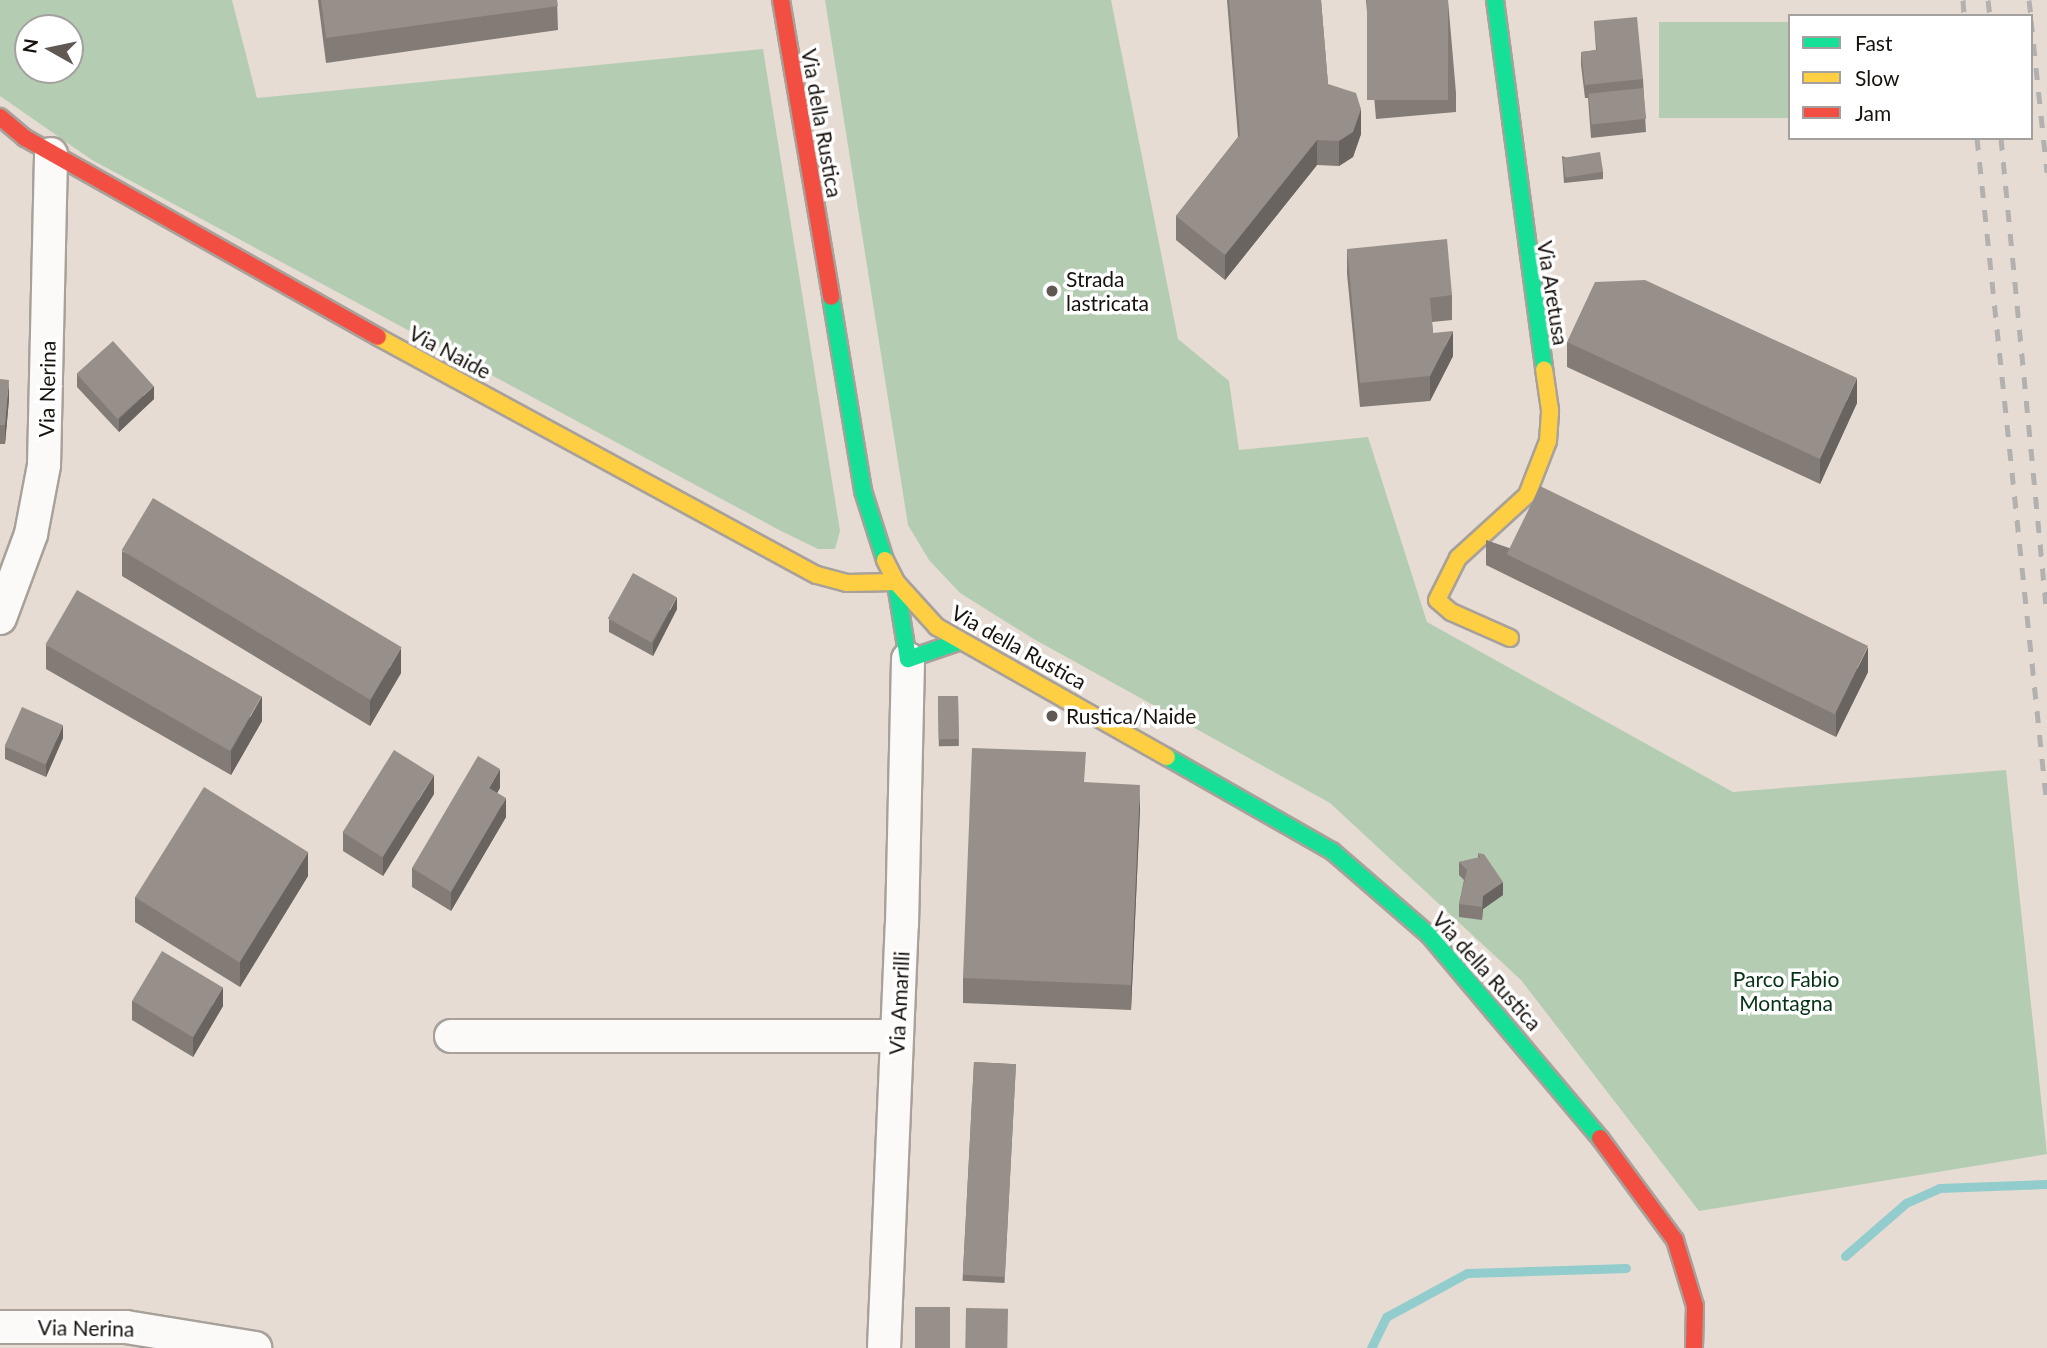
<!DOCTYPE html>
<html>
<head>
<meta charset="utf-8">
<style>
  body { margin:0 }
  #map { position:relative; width:2047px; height:1348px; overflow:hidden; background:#e6dcd4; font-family:Lato,sans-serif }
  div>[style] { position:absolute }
  .green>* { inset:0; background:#b4ccb2; transform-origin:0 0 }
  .stream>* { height:9px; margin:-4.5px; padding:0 4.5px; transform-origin:4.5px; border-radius:4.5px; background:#92cccc }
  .roads { filter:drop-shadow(2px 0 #a8a19a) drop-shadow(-2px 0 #a8a19a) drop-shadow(0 2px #a8a19a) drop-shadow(0 -2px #a8a19a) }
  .street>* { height:32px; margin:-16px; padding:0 16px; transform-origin:16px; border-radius:16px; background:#fbfaf9 }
  .fast>* { height:16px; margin:-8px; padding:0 8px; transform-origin:8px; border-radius:8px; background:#16e098 }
  .slow>* { height:16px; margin:-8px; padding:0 8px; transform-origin:8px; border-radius:8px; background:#ffcf43 }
  .jam>* { height:16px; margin:-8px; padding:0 8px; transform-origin:8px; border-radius:8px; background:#f24e42 }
  .rail>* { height:5px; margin-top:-2.5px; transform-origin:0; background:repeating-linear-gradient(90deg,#b3b1af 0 12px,transparent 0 24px) }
  .wall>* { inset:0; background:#827b76; transform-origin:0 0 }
  .shaded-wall>* { inset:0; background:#6a6460 }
  .building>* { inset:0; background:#978f89; transform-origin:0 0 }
  .dots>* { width:19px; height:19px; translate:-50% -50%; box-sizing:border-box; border:4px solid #fff; border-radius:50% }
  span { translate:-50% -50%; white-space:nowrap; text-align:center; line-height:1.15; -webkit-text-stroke:7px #fff; paint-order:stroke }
  .street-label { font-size:21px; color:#18120d }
  .poi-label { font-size:21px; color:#18120d }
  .left { translate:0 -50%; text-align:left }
  .park-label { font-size:21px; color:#063216 }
  .legend { position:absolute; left:1788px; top:14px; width:245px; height:126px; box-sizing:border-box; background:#fff; border:2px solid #a3a09e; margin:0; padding:9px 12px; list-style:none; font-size:21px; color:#18120d }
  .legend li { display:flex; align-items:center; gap:14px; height:35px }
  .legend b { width:35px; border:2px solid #a3a09e }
  .north { position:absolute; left:14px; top:14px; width:70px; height:70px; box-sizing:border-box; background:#fff; border:2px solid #a3a09e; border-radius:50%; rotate:279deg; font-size:19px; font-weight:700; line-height:28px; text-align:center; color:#18120d }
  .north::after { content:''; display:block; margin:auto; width:24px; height:32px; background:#605953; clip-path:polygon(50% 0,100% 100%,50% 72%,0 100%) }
</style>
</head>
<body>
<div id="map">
  <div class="green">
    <i style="clip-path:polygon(evenodd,0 0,232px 0,257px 98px,763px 49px,840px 531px,835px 549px,818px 549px,781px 531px,92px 160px,0 96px,0 0,28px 28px,70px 28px,70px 70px,28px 70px,28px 28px)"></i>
    <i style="clip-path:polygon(825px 0,1111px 0,1178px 339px,1229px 381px,1239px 450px,1368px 437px,1427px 622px,1733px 792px,2006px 770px,2047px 1154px,1699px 1211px,1521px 980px,1330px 803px,1032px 638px,960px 593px,929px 560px,908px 525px)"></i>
    <i style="left:1790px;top:22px;width:96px;height:131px;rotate:90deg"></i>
  </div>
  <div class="stream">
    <i style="left:1845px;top:1256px;width:81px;rotate:-41deg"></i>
    <i style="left:1906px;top:1203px;width:36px;rotate:-24deg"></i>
    <i style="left:1939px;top:1188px;width:108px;rotate:-2.1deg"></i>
    <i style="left:1371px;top:1348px;width:34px;rotate:-64deg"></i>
    <i style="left:1386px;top:1317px;width:92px;rotate:-28.5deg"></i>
    <i style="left:1467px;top:1273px;width:159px;rotate:-1.8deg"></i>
  </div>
  <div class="roads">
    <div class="street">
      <i style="left:0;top:618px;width:90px;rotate:-69.7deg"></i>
      <i style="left:31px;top:534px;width:70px;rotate:-79.3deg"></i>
      <i style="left:44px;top:465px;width:311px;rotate:-88.7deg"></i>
      <i style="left:451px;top:1036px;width:446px"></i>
      <i style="left:0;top:1327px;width:126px"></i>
      <i style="left:126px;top:1327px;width:131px;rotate:9.2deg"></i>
      <i style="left:884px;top:1348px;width:423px;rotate:-87.6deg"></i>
      <i style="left:902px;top:925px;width:266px;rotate:-88.7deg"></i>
    </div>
    <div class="fast">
      <i style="left:1495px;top:0;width:372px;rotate:82.4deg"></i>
      <i style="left:831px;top:297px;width:197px;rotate:80.6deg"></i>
      <i style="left:863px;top:491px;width:72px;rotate:72.3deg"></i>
      <i style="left:896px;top:584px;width:76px;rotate:80.9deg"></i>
      <i style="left:908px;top:659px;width:56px;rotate:-18.8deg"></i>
      <i style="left:1167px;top:757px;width:190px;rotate:29.7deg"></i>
      <i style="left:1332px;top:851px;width:128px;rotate:40.9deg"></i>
      <i style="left:1429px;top:935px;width:265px;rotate:49.9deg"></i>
    </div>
    <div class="slow">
      <i style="left:378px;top:337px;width:499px;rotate:28.5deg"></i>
      <i style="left:817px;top:575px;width:31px;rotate:15deg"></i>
      <i style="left:847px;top:583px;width:49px;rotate:-1.2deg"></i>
      <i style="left:885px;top:560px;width:25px;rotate:63deg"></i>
      <i style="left:896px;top:582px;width:61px;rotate:47.7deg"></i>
      <i style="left:937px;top:627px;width:264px;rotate:29.5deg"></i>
      <i style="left:1510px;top:638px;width:64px;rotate:-156.2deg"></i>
      <i style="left:1451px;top:612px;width:18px;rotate:-139deg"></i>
      <i style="left:1437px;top:600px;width:47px;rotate:-63.4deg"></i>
      <i style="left:1458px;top:558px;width:93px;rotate:-42.4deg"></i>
      <i style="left:1527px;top:495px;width:58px;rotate:-68.7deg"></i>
      <i style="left:1548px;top:441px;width:31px;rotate:-86deg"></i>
      <i style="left:1550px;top:410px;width:41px;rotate:-98.3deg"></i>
    </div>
    <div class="jam">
      <i style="left:781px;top:0;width:301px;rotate:80.4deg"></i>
      <i style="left:0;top:117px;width:33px;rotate:40deg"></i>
      <i style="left:25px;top:138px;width:405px;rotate:29.4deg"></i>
      <i style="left:1600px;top:1138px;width:127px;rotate:53.7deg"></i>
      <i style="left:1675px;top:1240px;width:69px;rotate:73.1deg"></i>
      <i style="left:1695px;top:1306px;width:42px;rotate:91.4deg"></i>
    </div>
  </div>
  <div class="rail">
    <i style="left:1963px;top:0;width:16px;rotate:86deg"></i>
    <i style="left:1988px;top:0;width:16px;rotate:83deg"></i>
    <i style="left:2029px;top:0;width:16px;rotate:83deg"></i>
    <i style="left:2031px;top:20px;width:153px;rotate:84deg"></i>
    <i style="left:1977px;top:138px;width:672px;rotate:84.02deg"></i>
    <i style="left:2001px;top:138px;width:478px;rotate:84.5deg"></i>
  </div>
  <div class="wall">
    <i style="clip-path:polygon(318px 0,557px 0,558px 30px,326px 63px)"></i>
    <i style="clip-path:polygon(1227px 0,1321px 0,1328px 84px,1361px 134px,1353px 157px,1339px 166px,1317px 165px,1225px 280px,1176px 240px,1176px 216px,1238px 137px)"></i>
    <i style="clip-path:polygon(1366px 0,1448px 0,1456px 93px,1456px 112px,1376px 119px)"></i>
    <i style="clip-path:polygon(1594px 21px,1643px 79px,1646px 132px,1591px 138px,1588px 98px,1585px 98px,1581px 65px,1581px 52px,1596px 50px)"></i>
    <i style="clip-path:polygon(1562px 156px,1603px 172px,1603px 179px,1564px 183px)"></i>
    <i style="clip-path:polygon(1347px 249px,1452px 295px,1452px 320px,1432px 322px,1433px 333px,1453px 356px,1430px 401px,1360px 407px,1347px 274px)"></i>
    <i style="clip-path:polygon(1567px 342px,1857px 403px,1820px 484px,1567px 367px)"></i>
    <i style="clip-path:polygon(77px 374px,154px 399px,119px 432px,77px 387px)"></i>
    <i style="clip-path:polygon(0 379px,9px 399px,5px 444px,0 444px)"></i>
    <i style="clip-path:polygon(1486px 540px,1868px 672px,1836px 737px,1486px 565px)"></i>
    <i style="clip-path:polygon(122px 551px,401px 673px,370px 726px,122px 576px)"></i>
    <i style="clip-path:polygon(677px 609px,653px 656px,609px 632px,609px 619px)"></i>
    <i style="clip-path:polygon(46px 645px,262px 721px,231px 775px,46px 669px)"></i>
    <i style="left:958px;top:696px;width:50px;height:20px;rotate:89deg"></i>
    <i style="clip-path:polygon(63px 738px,46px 777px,5px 759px,5px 747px)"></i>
    <i style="clip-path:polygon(1085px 783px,1140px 809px,1131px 1010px,963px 1003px,963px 978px)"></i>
    <i style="clip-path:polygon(500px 788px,497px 793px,506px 817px,451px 911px,412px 887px,412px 868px)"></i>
    <i style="clip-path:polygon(434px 794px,383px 876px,343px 851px,343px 832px)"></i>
    <i style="clip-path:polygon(1478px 853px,1503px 895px,1483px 909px,1482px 920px,1459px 917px,1459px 904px,1464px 880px,1459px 875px,1459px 862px,1478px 858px)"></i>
    <i style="clip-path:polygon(308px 876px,240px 987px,135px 922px,135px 897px)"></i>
    <i style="clip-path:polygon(132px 1001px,223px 1006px,193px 1057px,132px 1020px)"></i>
    <i style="left:974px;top:1062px;width:42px;height:219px;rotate:3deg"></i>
  </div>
  <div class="shaded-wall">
    <i style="clip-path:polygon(1361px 109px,1361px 134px,1353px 157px,1339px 166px,1339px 141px)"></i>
    <i style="clip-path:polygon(1317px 140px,1317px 165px,1225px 280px,1225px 255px)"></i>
    <i style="clip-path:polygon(1453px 331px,1453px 356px,1430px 401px,1430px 376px)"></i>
    <i style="clip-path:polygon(1857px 378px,1857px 403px,1820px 484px,1820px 459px)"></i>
    <i style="clip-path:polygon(9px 380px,9px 399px,5px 444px,5px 425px)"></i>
    <i style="clip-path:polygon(154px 386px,154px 399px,119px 432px,119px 419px)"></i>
    <i style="clip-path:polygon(677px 597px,677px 609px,653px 656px,653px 643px)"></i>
    <i style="clip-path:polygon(1868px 647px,1868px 672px,1836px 737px,1836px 712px)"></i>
    <i style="clip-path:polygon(401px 648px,401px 673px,370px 726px,370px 701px)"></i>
    <i style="clip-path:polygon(262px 696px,262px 721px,231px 775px,231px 751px)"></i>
    <i style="clip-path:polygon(63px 725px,63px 738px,46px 777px,46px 764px)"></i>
    <i style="clip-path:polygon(500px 769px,500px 788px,489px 807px,489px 788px)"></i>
    <i style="clip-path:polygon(434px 775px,434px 794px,383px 876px,383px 857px)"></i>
    <i style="clip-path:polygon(1140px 785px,1140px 809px,1131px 1010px,1131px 985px)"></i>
    <i style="clip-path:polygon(506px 798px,506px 817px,451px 911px,451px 892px)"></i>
    <i style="clip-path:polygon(308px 852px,308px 876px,240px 987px,240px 962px)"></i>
    <i style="clip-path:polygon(1503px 882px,1503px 895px,1483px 909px,1482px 920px,1483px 896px)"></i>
    <i style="clip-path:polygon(223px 987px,223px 1006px,193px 1057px,193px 1038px)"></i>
  </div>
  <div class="building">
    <i style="clip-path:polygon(321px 0,557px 0,558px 6px,326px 38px)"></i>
    <i style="clip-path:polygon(1229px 0,1321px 0,1328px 84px,1356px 93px,1361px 109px,1353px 132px,1339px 141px,1317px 140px,1225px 255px,1176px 216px,1240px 135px)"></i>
    <i style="left:1367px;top:0;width:81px;height:100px"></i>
    <i style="clip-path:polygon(1637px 17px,1643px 79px,1585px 85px,1581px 52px,1597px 50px,1594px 21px)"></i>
    <i style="left:1643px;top:88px;width:31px;height:55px;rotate:84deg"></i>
    <i style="left:1600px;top:152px;width:20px;height:38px;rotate:81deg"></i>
    <i style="clip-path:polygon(1447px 239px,1452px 295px,1430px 298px,1433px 333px,1453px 331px,1430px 376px,1360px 383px,1347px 249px)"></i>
    <i style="clip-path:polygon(1645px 280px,1857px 378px,1820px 459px,1567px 342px,1595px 282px)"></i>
    <i style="left:113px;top:341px;width:61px;height:49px;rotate:48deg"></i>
    <i style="clip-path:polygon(0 379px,9px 380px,5px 425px,0 425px)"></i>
    <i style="left:1540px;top:486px;width:365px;height:76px;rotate:26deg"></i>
    <i style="left:153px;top:498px;width:290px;height:61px;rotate:31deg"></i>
    <i style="left:633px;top:573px;width:50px;height:52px;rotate:29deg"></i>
    <i style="left:77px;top:590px;width:213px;height:63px;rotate:30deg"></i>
    <i style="left:958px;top:696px;width:43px;height:20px;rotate:89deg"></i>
    <i style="left:22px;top:707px;width:45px;height:43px;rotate:24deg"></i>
    <i style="clip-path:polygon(972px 748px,1086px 752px,1084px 782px,1140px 785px,1131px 985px,963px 978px)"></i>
    <i style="left:394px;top:750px;width:47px;height:97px;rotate:32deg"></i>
    <i style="clip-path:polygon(478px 756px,500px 769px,489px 788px,506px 798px,451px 892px,412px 868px)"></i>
    <i style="left:204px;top:787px;width:123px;height:130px;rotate:32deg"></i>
    <i style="clip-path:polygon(1478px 853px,1484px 854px,1503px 882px,1483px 896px,1482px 907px,1459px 904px,1467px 870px,1459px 862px,1480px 857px)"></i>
    <i style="left:162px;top:951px;width:71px;height:58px;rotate:31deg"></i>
    <i style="left:974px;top:1062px;width:42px;height:213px;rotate:3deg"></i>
    <i style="left:915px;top:1307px;width:35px;height:41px"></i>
    <i style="left:966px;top:1308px;width:42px;height:40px;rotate:1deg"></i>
  </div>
  <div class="dots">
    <i style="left:1052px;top:291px;background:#605953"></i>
    <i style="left:1052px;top:716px;background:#605953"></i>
  </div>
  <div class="street-label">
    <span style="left:822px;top:123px;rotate:80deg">Via della Rustica</span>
    <span style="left:1553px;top:293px;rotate:81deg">Via Aretusa</span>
    <span style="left:450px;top:352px;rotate:28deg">Via Naide</span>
    <span style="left:47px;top:389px;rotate:-89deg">Via Nerina</span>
    <span style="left:1019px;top:647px;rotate:29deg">Via della Rustica</span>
    <span style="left:1487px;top:971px;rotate:48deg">Via della Rustica</span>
    <span style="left:899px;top:1003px;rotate:-87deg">Via Amarilli</span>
    <span style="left:86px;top:1328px;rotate:1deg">Via Nerina</span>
  </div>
  <div class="poi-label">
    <span class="left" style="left:1066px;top:291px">Strada<br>lastricata</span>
    <span class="left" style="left:1066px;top:716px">Rustica/Naide</span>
  </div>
  <div class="park-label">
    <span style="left:1786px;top:991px">Parco Fabio<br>Montagna</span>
  </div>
  <ul class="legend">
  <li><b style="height:9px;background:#16e098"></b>Fast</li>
  <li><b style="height:9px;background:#ffcf43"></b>Slow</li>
  <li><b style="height:9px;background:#f24e42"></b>Jam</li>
  </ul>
  <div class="north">N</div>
</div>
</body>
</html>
